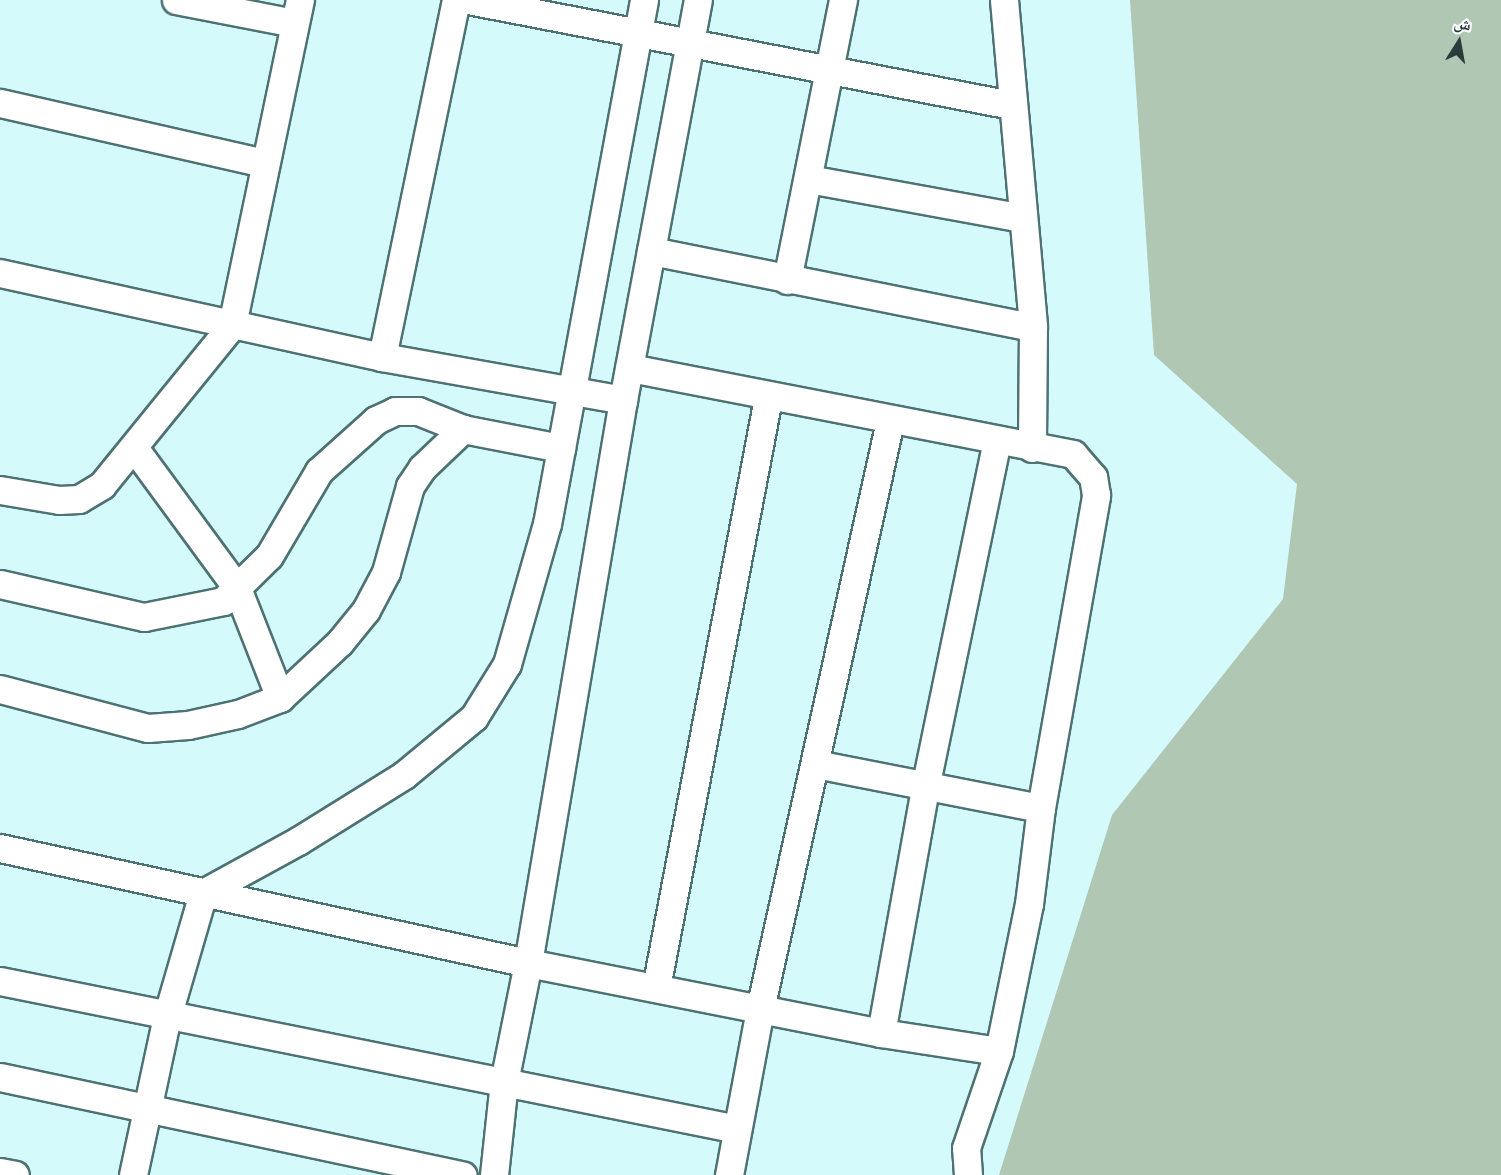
<!DOCTYPE html>
<html>
<head>
<meta charset="utf-8">
<style>
  body { margin:0 }
  #map { position:relative; width:1501px; height:1175px; overflow:hidden; background:#d4fafc; font-family:Arial,"Noto Naskh Arabic",sans-serif }
  div>[style] { position:absolute }
  .green>* { inset:0; background:#b0c7b3 }
  .roads { filter:drop-shadow(2px 0 #4e7172) drop-shadow(-2px 0 #4e7172) drop-shadow(0 2px #4e7172) drop-shadow(0 -2px #4e7172) }
  .minor>* { height:27px; margin:-13.5px; padding:0 13.5px; transform-origin:13.5px; border-radius:13.5px; background:#fff }
  span { translate:-50% -50%; white-space:nowrap; text-align:center; line-height:1.15; -webkit-text-stroke:6px #fff; paint-order:stroke }
  .north { position:absolute; left:1429px; top:12px; width:60px; height:60px; -webkit-text-stroke:4px #fff; paint-order:stroke; rotate:11deg; font-size:16px; font-weight:700; line-height:24px; text-align:center; color:#2c3b3c }
  .north::after { content:''; display:block; margin:auto; width:21px; height:27px; background:#2c3b3c; clip-path:polygon(50% 0,100% 100%,50% 72%,0 100%) }
</style>
</head>
<body>
<div id="map">
  <div class="green">
    <i style="clip-path:polygon(1130px 0,1501px 0,1501px 1175px,999px 1175px,1112px 815px,1283px 599px,1297px 484px,1154px 355px)"></i>
  </div>
  <div class="roads">
    <div class="minor">
      <i style="left:176px;top:0;width:120px;rotate:11deg"></i>
      <i style="left:468px;top:0;width:553px;rotate:10.94deg"></i>
      <i style="left:1004px;top:0;width:328px;rotate:84.9deg"></i>
      <i style="left:1033px;top:327px;width:121px;rotate:90.5deg"></i>
      <i style="left:0;top:103px;width:272px;rotate:12.8deg"></i>
      <i style="left:808px;top:179px;width:218px;rotate:10.3deg"></i>
      <i style="left:651px;top:251px;width:389px;rotate:11.3deg"></i>
      <i style="left:0;top:273px;width:391px;rotate:12.4deg"></i>
      <i style="left:382px;top:357px;width:245px;rotate:10.1deg"></i>
      <i style="left:787px;top:280px;width:286px;rotate:-78.7deg"></i>
      <i style="left:382px;top:357px;width:365px;rotate:-78.3deg"></i>
      <i style="left:135px;top:449px;width:172px;rotate:53.7deg"></i>
      <i style="left:237px;top:588px;width:118px;rotate:68.6deg"></i>
      <i style="left:0;top:490px;width:60px;rotate:9.6deg"></i>
      <i style="left:59px;top:500px;width:20px;rotate:-3deg"></i>
      <i style="left:79px;top:499px;width:27px;rotate:-31deg"></i>
      <i style="left:102px;top:485px;width:206px;rotate:-50.9deg"></i>
      <i style="left:232px;top:325px;width:332px;rotate:-78.2deg"></i>
      <i style="left:0;top:584px;width:148px;rotate:12.9deg"></i>
      <i style="left:144px;top:617px;width:81px;rotate:-11.4deg"></i>
      <i style="left:223px;top:601px;width:64px;rotate:-44.4deg"></i>
      <i style="left:269px;top:556px;width:99px;rotate:-59.5deg"></i>
      <i style="left:319px;top:471px;width:76px;rotate:-41.8deg"></i>
      <i style="left:376px;top:420px;width:21px;rotate:-25deg"></i>
      <i style="left:395px;top:411px;width:23px"></i>
      <i style="left:418px;top:411px;width:48px;rotate:21.8deg"></i>
      <i style="left:463px;top:429px;width:100px;rotate:11deg"></i>
      <i style="left:0;top:689px;width:153px;rotate:14.8deg"></i>
      <i style="left:148px;top:728px;width:40px;rotate:-4.3deg"></i>
      <i style="left:188px;top:725px;width:51px;rotate:-12.4deg"></i>
      <i style="left:238px;top:714px;width:45px;rotate:-20.9deg"></i>
      <i style="left:280px;top:698px;width:82px;rotate:-43deg"></i>
      <i style="left:340px;top:642px;width:41px;rotate:-50.9deg"></i>
      <i style="left:366px;top:610px;width:43px;rotate:-62.2deg"></i>
      <i style="left:386px;top:572px;width:89px;rotate:-74.4deg"></i>
      <i style="left:410px;top:486px;width:22px;rotate:-56deg"></i>
      <i style="left:422px;top:468px;width:57px;rotate:-43.6deg"></i>
      <i style="left:816px;top:764px;width:229px;rotate:11.1deg"></i>
      <i style="left:0;top:848px;width:540px;rotate:12.29deg"></i>
      <i style="left:528px;top:963px;width:360px;rotate:11.2deg"></i>
      <i style="left:881px;top:1033px;width:119px;rotate:8.7deg"></i>
      <i style="left:999px;top:1051px;width:150px;rotate:-78.5deg"></i>
      <i style="left:1029px;top:904px;width:97px;rotate:-82.9deg"></i>
      <i style="left:1041px;top:808px;width:318px;rotate:-80deg"></i>
      <i style="left:1096px;top:495px;width:18px;rotate:-99deg"></i>
      <i style="left:1093px;top:477px;width:30px;rotate:-131deg"></i>
      <i style="left:1073px;top:454px;width:452px;rotate:-169deg"></i>
      <i style="left:0;top:981px;width:752px;rotate:11.35deg"></i>
      <i style="left:656px;top:988px;width:601px;rotate:-79.25deg"></i>
      <i style="left:881px;top:1033px;width:254px;rotate:-79.8deg"></i>
      <i style="left:926px;top:783px;width:350px;rotate:-78.3deg"></i>
      <i style="left:0;top:1077px;width:473px;rotate:12deg"></i>
      <i style="left:0;top:1172px;width:15px;rotate:11deg"></i>
      <i style="left:133px;top:1175px;width:162px;rotate:-77.9deg"></i>
      <i style="left:167px;top:1017px;width:129px;rotate:-73.8deg"></i>
      <i style="left:203px;top:893px;width:108px;rotate:-28.7deg"></i>
      <i style="left:298px;top:841px;width:125px;rotate:-31.9deg"></i>
      <i style="left:404px;top:775px;width:91px;rotate:-39.6deg"></i>
      <i style="left:474px;top:717px;width:62px;rotate:-58.1deg"></i>
      <i style="left:507px;top:664px;width:146px;rotate:-74.1deg"></i>
      <i style="left:547px;top:524px;width:533px;rotate:-79.51deg"></i>
      <i style="left:494px;top:1175px;width:94px;rotate:-83.9deg"></i>
      <i style="left:504px;top:1082px;width:121px;rotate:-78.6deg"></i>
      <i style="left:528px;top:963px;width:571px;rotate:-80.42deg"></i>
      <i style="left:623px;top:400px;width:407px;rotate:-79.4deg"></i>
      <i style="left:729px;top:1175px;width:169px;rotate:-79.4deg"></i>
      <i style="left:760px;top:1009px;width:602px;rotate:-77.53deg"></i>
      <i style="left:968px;top:1175px;width:27px;rotate:-94deg"></i>
      <i style="left:966px;top:1148px;width:102px;rotate:-71.2deg"></i>
    </div>
  </div>
  <div class="north">ش</div>
</div>
</body>
</html>
